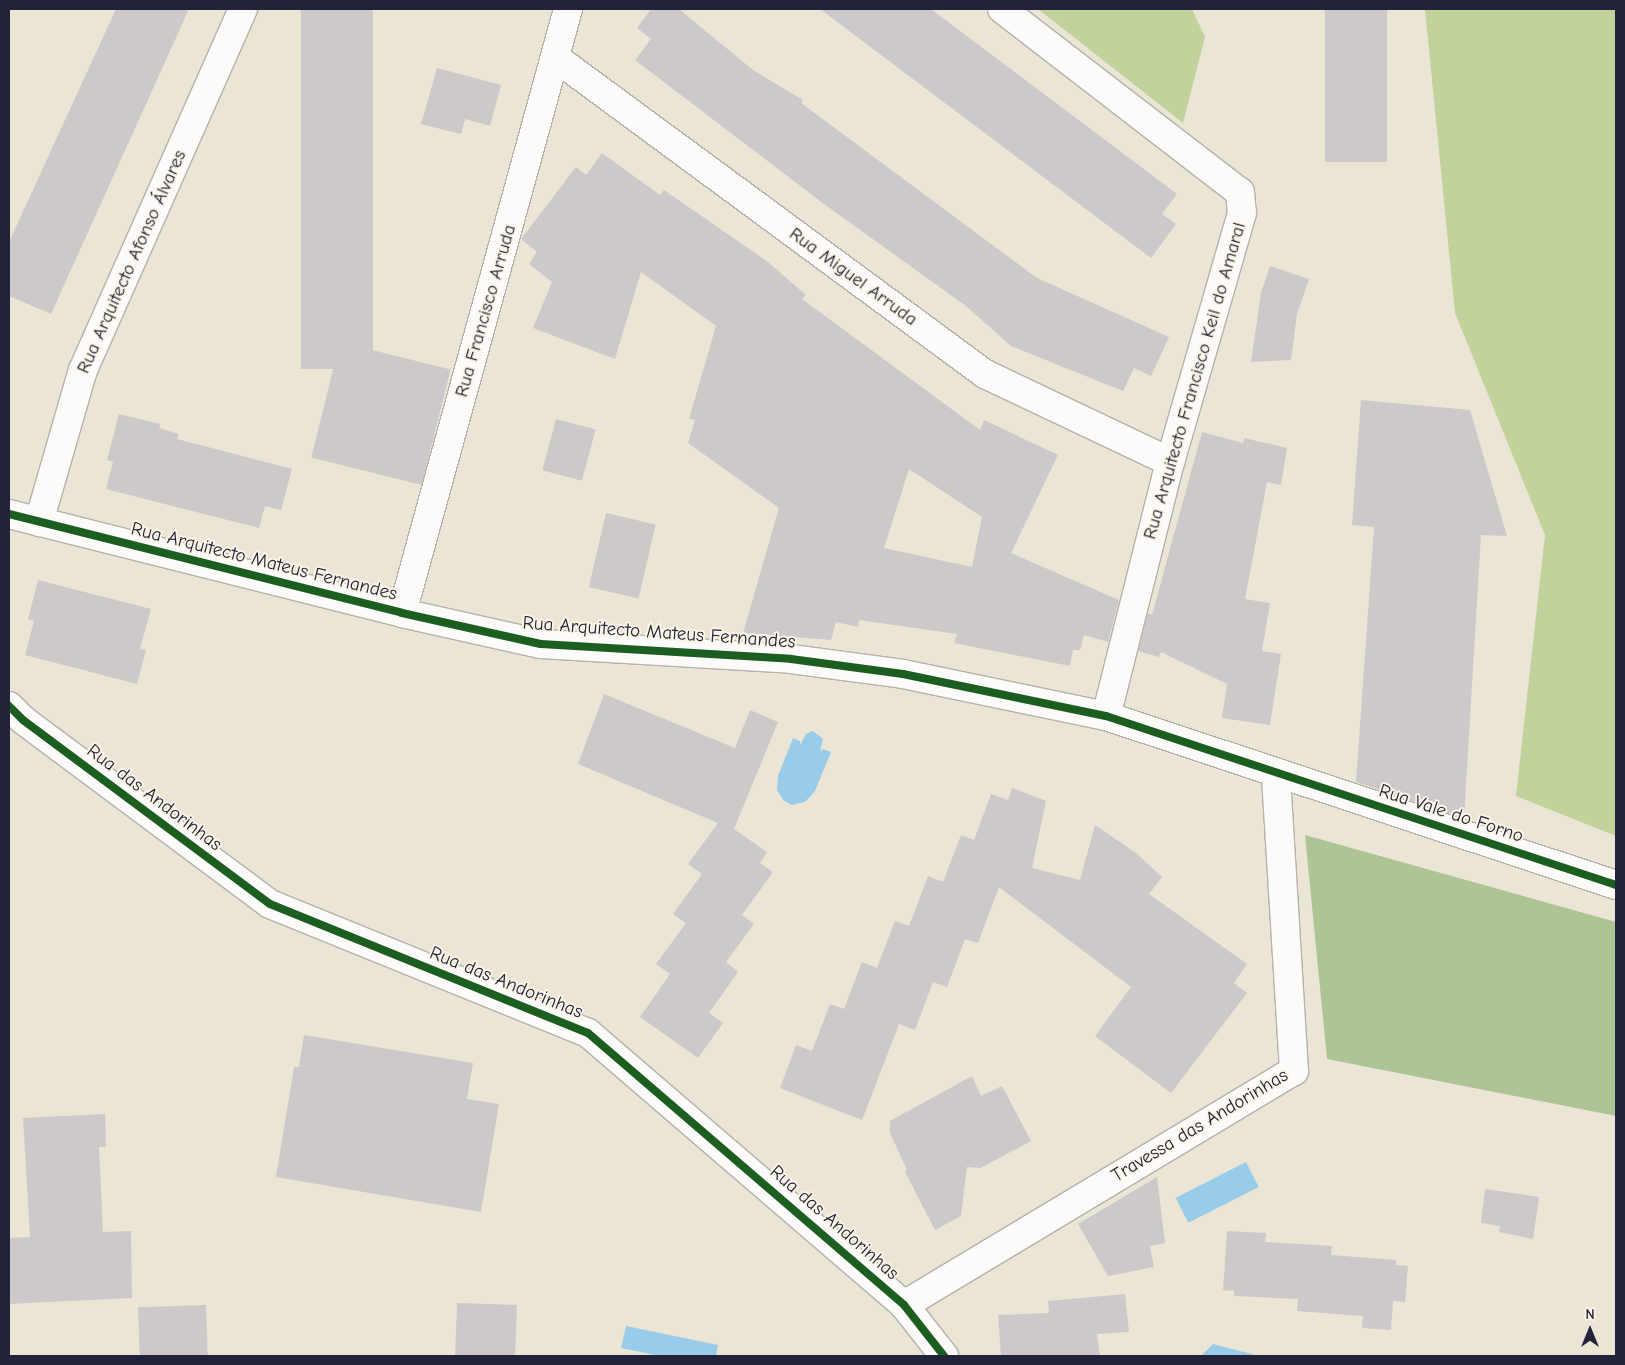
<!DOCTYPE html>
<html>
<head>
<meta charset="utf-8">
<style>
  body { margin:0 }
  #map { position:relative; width:1625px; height:1365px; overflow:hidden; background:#ebe5d6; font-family:"Comic Neue",sans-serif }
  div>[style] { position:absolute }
  .green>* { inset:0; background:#c1d29c }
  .forest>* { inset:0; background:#afc495 }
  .water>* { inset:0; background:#98cce8; transform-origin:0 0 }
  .building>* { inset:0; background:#cdc8ca; transform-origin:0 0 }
  .roads { filter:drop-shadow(1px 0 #b5b1aa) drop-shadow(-1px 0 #b5b1aa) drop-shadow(0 1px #b5b1aa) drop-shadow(0 -1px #b5b1aa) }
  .minor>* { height:28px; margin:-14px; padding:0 14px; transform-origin:14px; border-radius:14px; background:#fcfbf9 }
  .cycleway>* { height:8px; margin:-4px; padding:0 4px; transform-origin:4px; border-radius:4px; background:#1b5e20 }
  span { translate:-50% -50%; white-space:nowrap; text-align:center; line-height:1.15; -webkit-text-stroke:4px #fcf5e5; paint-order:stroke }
  .street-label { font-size:19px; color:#22223b }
  .frame { position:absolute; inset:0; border:10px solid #22223b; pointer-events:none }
  .north { position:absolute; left:1565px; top:1305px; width:50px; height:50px; -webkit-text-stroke:4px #fcf5e5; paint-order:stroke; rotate:0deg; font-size:14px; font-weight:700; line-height:20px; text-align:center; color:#22223b }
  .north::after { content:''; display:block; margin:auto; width:18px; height:22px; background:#22223b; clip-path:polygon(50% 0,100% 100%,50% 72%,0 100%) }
</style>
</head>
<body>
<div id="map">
  <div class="green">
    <i style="clip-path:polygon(1038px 9px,1192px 9px,1205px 37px,1183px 123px)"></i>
    <i style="clip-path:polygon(1425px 9px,1616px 9px,1616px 836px,1516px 796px,1545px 535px,1455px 313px)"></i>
  </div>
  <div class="forest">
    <i style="clip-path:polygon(1305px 835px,1616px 922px,1616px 1116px,1327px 1059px)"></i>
  </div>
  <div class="water">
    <i style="clip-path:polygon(813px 731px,823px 739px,820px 752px,823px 749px,831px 752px,815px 791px,805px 802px,792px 805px,784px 801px,777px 790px,778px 776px,793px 738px,800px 741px,800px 745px,806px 734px)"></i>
    <i style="left:1246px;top:1162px;width:28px;height:79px;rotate:63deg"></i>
    <i style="clip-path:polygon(626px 1326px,718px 1345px,716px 1356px,660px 1356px,621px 1348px)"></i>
    <i style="clip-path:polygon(1213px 1344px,1259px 1356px,1201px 1356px)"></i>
  </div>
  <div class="building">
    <i style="clip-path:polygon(116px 9px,189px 9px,51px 314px,9px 296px,9px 242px)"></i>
    <i style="left:301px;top:9px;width:72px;height:360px"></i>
    <i style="clip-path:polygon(651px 9px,679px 9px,753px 70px,803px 100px,801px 103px,1037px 278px,1169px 337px,1151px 376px,1134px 368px,1123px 391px,1011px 346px,966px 306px,824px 204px,635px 60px,651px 39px,637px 28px)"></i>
    <i style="clip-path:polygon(820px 9px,931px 9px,1177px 194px,1162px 214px,1176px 224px,1151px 258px)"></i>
    <i style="left:1325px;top:9px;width:62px;height:153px"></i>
    <i style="clip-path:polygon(437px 68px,501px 85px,490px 126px,465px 119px,461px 134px,421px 124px)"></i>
    <i style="clip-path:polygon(evenodd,602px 153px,660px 195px,664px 190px,768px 262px,806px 295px,802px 299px,980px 430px,984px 420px,1058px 455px,1011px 553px,1119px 600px,1108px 642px,1084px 635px,1080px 650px,1073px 650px,1070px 666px,954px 643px,957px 634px,859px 620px,858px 627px,836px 622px,831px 640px,743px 633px,779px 508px,688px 443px,695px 420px,689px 419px,716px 326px,641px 272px,615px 359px,533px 328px,552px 282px,529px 264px,537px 252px,521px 239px,576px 167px,586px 175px,602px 153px,909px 469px,982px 517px,972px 567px,884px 548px,909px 469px)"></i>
    <i style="clip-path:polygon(1270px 266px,1309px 279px,1297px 314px,1291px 360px,1251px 362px,1261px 293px)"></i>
    <i style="left:340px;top:342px;width:114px;height:119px;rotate:14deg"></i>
    <i style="clip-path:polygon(1361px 400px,1470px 410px,1507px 536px,1481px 535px,1464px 818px,1356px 782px,1374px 527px,1352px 525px)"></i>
    <i style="clip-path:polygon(119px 414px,160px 424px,159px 428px,179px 434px,177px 439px,292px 469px,281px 510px,265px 506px,259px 528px,106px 489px,113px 462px,107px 460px)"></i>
    <i style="left:556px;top:419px;width:41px;height:53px;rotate:15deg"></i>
    <i style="clip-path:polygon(1202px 432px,1243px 443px,1244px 438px,1287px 448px,1281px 485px,1267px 482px,1245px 599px,1270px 603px,1262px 651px,1281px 654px,1270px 725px,1222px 718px,1227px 684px,1161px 652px,1159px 657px,1138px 651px,1148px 613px,1152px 615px)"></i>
    <i style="left:606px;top:513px;width:51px;height:76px;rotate:13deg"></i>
    <i style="clip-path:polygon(38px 580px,151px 609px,140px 649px,146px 650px,137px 684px,25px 655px,34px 621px,28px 619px)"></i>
    <i style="clip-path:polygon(604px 694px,735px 748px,750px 710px,778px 722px,734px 829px,767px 852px,760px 863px,773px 872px,742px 915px,754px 924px,726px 962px,738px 972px,709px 1013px,723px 1023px,698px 1058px,640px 1017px,670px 974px,656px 964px,686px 923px,673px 914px,702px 874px,688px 864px,718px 823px,578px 764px)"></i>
    <i style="clip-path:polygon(1012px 788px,1046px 801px,1032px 868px,1080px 880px,1095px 825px,1136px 853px,1162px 877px,1149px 894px,1247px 964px,1234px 983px,1247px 993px,1171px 1093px,1095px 1036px,1131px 987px,999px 887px,978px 943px,965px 939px,947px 987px,933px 982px,915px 1030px,899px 1024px,862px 1120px,780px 1088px,796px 1045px,812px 1051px,830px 1004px,844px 1009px,862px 962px,877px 968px,895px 921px,909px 926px,928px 876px,943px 882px,961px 835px,974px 840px,991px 794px,1008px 800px)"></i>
    <i style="clip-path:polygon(304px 1035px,473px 1063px,467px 1099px,499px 1104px,481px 1212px,276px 1177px,294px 1067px,299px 1067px)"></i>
    <i style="clip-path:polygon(972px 1076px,981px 1096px,1002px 1086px,1031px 1141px,980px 1168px,967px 1167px,961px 1216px,935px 1230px,905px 1172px,907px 1170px,890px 1133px,890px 1121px)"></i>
    <i style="clip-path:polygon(105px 1114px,106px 1147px,99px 1147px,103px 1232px,131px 1231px,132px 1298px,9px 1304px,9px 1238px,30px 1237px,23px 1118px)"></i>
    <i style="clip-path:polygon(1157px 1177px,1165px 1243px,1150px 1246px,1154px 1267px,1108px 1276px,1078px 1224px)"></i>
    <i style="clip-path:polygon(1485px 1189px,1539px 1197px,1533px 1239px,1499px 1232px,1500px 1226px,1481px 1223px)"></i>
    <i style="clip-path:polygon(1227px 1231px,1266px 1233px,1265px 1242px,1332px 1246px,1331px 1255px,1396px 1260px,1396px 1265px,1408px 1266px,1405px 1302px,1393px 1301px,1391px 1330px,1362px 1328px,1363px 1316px,1297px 1311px,1298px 1299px,1234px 1296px,1234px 1291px,1223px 1290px)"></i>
    <i style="clip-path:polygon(1125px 1294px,1129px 1332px,1097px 1334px,1100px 1356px,1001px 1356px,998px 1315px,1049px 1313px,1048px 1301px)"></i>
    <i style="left:457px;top:1303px;width:60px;height:53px;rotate:2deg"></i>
    <i style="left:206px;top:1305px;width:51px;height:68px;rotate:88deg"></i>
  </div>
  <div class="roads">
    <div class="minor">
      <i style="left:1002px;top:9px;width:300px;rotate:37.6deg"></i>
      <i style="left:1240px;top:192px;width:21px;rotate:85deg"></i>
      <i style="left:1242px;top:213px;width:259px;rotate:106.1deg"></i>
      <i style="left:1170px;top:462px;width:262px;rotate:104.1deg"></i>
      <i style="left:556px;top:58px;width:533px;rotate:36.38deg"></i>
      <i style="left:985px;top:374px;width:205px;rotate:25.4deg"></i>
      <i style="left:9px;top:514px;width:405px;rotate:14.1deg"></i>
      <i style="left:402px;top:613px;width:142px;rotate:12.6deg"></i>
      <i style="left:541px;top:644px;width:250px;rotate:3.4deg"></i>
      <i style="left:791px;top:659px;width:113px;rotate:7.6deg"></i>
      <i style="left:903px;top:674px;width:207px;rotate:11.7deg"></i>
      <i style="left:1106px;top:716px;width:537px;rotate:18.33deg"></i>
      <i style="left:39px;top:522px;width:158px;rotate:-73.9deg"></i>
      <i style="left:83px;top:370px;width:395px;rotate:-66.1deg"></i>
      <i style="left:402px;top:613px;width:626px;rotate:-74.63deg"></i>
      <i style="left:9px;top:706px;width:20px;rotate:45deg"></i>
      <i style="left:23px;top:720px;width:308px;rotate:36.7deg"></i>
      <i style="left:270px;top:904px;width:343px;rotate:22.1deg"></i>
      <i style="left:588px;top:1033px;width:417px;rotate:40.7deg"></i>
      <i style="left:904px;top:1305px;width:65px;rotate:51.9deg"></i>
      <i style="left:904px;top:1305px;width:455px;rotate:-31deg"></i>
      <i style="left:1294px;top:1071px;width:298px;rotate:-93.5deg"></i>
    </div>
  </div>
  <div class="cycleway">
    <i style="left:9px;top:514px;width:405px;rotate:14.1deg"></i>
    <i style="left:402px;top:613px;width:142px;rotate:12.6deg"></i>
    <i style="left:541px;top:644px;width:250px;rotate:3.4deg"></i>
    <i style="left:791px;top:659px;width:113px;rotate:7.6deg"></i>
    <i style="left:903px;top:674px;width:207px;rotate:11.7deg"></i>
    <i style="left:1106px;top:716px;width:537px;rotate:18.33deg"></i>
    <i style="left:9px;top:706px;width:20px;rotate:45deg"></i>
    <i style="left:23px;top:720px;width:308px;rotate:36.7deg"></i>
    <i style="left:270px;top:904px;width:343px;rotate:22.1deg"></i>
    <i style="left:588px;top:1033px;width:417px;rotate:40.7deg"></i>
    <i style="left:904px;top:1305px;width:65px;rotate:51.9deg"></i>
  </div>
  <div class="street-label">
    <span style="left:132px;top:262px;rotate:-66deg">Rua Arquitecto Afonso Álvares</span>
    <span style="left:853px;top:277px;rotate:36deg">Rua Miguel Arruda</span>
    <span style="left:486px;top:311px;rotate:-74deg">Rua Francisco Arruda</span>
    <span style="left:1195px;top:381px;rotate:-74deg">Rua Arquitecto Francisco Keil do Amaral</span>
    <span style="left:264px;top:562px;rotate:14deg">Rua Arquitecto Mateus Fernandes</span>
    <span style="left:659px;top:633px;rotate:4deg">Rua Arquitecto Mateus Fernandes</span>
    <span style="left:154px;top:798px;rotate:37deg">Rua das Andorinhas</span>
    <span style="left:1451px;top:814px;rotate:18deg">Rua Vale do Forno</span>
    <span style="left:506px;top:983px;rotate:22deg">Rua das Andorinhas</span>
    <span style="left:1200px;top:1126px;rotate:-31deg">Travessa das Andorinhas</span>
    <span style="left:834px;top:1223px;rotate:41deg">Rua das Andorinhas</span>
  </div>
  <div class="frame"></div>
  <div class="north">N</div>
</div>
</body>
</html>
